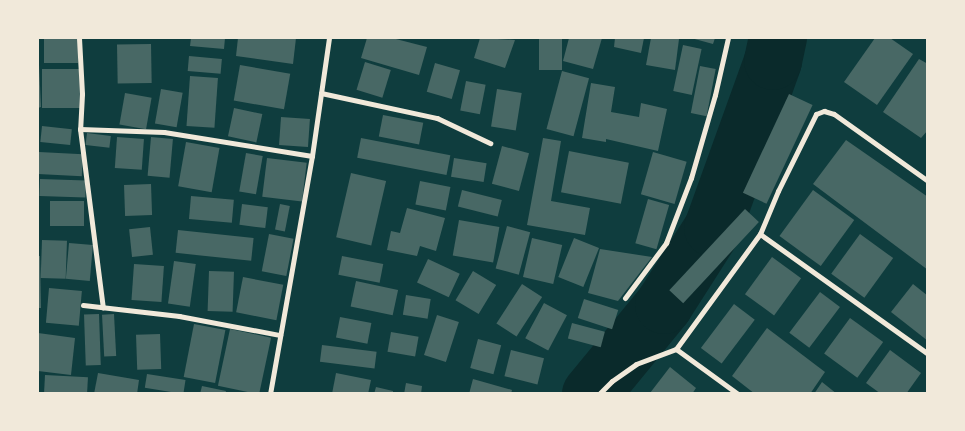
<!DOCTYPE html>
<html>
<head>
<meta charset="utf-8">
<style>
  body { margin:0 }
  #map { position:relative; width:965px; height:431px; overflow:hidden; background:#0f3d3e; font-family:Signika,sans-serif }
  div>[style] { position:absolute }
  .river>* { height:58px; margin:-29px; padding:0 29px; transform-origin:29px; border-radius:29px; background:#0a2a2b }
  .building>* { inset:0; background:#486865; transform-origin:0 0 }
  .minor>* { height:5px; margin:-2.5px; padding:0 2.5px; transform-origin:2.5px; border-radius:2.5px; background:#f1e9da }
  span { translate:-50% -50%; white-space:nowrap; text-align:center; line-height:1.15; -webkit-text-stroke:5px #f1e9da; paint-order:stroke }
  .frame { position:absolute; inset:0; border:39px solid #f1e9da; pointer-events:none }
</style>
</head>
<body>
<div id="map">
  <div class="river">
    <i style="left:591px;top:394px;width:115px;rotate:-50.6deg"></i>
    <i style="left:664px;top:305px;width:91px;rotate:-57.5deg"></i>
    <i style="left:713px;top:228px;width:177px;rotate:-70.2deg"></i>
    <i style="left:773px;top:61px;width:24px;rotate:-78deg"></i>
  </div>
  <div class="building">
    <i style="left:44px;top:38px;width:34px;height:25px"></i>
    <i style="clip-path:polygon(191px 38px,225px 38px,224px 49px,190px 46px)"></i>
    <i style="clip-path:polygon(238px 38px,296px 38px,293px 64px,236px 56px)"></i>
    <i style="clip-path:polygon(367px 38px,392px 38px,427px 47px,419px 75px,361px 58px)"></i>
    <i style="clip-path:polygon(480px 38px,515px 40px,505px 68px,474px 58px)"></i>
    <i style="left:539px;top:38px;width:23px;height:32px"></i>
    <i style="clip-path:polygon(569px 38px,602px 38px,593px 69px,563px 61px)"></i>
    <i style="clip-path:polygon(615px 38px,644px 38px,641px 53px,614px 47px)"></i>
    <i style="clip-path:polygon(651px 38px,679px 39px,675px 70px,646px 65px)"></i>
    <i style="clip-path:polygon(691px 38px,715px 38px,713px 44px)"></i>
    <i style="clip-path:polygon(875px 38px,890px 38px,913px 54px,877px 105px,844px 82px)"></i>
    <i style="clip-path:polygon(38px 44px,41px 107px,38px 108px)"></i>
    <i style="left:151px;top:44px;width:39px;height:34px;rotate:89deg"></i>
    <i style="left:683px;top:45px;width:19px;height:47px;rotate:12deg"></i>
    <i style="left:189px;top:56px;width:33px;height:15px;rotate:5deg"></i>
    <i style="clip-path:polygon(919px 59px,928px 64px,928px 130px,921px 138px,883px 112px)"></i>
    <i style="left:365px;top:62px;width:27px;height:29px;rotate:17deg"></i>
    <i style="left:435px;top:63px;width:26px;height:30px;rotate:16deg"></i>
    <i style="left:240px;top:65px;width:51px;height:36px;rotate:10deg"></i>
    <i style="left:700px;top:66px;width:16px;height:48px;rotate:11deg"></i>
    <i style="left:42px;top:69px;width:38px;height:39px"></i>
    <i style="left:562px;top:71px;width:28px;height:60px;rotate:15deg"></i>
    <i style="left:190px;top:76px;width:28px;height:50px;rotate:4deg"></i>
    <i style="left:466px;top:81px;width:20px;height:30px;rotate:11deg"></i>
    <i style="clip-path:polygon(591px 83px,615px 87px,611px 112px,639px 117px,641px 103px,667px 109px,658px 151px,606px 139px,606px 142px,582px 138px)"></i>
    <i style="left:161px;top:89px;width:22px;height:35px;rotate:10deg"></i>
    <i style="left:497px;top:89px;width:25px;height:38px;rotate:9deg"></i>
    <i style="left:125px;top:93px;width:27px;height:32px;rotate:10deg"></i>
    <i style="left:789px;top:94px;width:26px;height:109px;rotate:25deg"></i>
    <i style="left:234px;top:108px;width:29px;height:29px;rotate:12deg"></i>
    <i style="left:383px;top:115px;width:41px;height:22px;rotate:11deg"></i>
    <i style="left:281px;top:117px;width:29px;height:28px;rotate:4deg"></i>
    <i style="left:42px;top:126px;width:30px;height:16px;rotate:6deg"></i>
    <i style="left:87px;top:133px;width:24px;height:12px;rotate:7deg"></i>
    <i style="left:117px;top:137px;width:27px;height:31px;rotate:4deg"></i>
    <i style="left:151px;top:137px;width:22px;height:39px;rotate:5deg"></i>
    <i style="left:361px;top:138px;width:91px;height:20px;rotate:11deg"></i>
    <i style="clip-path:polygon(543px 138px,561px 141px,551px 201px,590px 208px,585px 235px,527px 225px)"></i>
    <i style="clip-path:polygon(846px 140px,928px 197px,928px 270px,813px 184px)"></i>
    <i style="left:186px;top:142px;width:34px;height:45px;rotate:10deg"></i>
    <i style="left:502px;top:146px;width:28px;height:39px;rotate:15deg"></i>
    <i style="left:569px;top:151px;width:61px;height:42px;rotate:11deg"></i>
    <i style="left:39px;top:152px;width:44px;height:22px;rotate:3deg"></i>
    <i style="left:653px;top:152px;width:35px;height:44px;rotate:16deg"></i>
    <i style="left:246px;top:153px;width:17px;height:39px;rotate:10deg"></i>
    <i style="left:267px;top:158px;width:40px;height:39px;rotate:7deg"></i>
    <i style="left:454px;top:158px;width:33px;height:19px;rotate:9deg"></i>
    <i style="left:351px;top:173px;width:36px;height:66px;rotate:13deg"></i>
    <i style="left:40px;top:179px;width:46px;height:17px;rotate:2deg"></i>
    <i style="left:420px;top:181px;width:31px;height:24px;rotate:11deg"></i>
    <i style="left:151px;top:184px;width:31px;height:27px;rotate:88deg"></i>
    <i style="left:462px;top:190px;width:41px;height:17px;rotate:14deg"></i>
    <i style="left:813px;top:190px;width:51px;height:57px;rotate:36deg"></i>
    <i style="left:191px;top:196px;width:43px;height:23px;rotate:5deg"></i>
    <i style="left:648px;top:199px;width:22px;height:46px;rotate:16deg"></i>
    <i style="left:50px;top:201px;width:34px;height:25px"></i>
    <i style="left:242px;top:204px;width:26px;height:21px;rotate:7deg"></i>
    <i style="left:280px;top:204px;width:10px;height:26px;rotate:11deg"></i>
    <i style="clip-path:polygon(407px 208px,445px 218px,436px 251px,420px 246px,417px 256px,387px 250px,391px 231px,400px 233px)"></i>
    <i style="left:745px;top:209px;width:19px;height:111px;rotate:43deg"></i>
    <i style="left:459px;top:220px;width:41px;height:36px;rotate:10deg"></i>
    <i style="left:507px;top:226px;width:24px;height:44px;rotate:15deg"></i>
    <i style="left:150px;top:227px;width:28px;height:21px;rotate:84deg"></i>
    <i style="left:178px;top:230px;width:76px;height:23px;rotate:6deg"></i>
    <i style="left:269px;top:234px;width:25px;height:38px;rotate:11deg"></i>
    <i style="left:860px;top:234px;width:41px;height:49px;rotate:36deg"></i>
    <i style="left:532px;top:238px;width:31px;height:40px;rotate:13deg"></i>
    <i style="left:574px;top:238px;width:27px;height:42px;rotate:22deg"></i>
    <i style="left:42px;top:240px;width:25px;height:38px;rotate:2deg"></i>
    <i style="left:69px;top:243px;width:24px;height:36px;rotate:5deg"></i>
    <i style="clip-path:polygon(600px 249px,652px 257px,618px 301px,588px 293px)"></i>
    <i style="clip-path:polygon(38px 256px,40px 256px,41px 308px,38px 308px)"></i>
    <i style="left:342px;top:256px;width:42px;height:19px;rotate:11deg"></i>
    <i style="left:772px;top:257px;width:36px;height:46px;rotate:36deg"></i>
    <i style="left:428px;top:259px;width:35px;height:26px;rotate:25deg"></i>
    <i style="left:174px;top:261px;width:22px;height:43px;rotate:8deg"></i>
    <i style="left:134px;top:264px;width:30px;height:36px;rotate:4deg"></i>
    <i style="left:209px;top:271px;width:25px;height:40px;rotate:2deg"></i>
    <i style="left:473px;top:271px;width:27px;height:34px;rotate:31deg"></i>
    <i style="left:243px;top:277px;width:41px;height:36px;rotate:11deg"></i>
    <i style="left:356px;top:281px;width:43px;height:26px;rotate:12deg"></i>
    <i style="left:522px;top:284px;width:24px;height:47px;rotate:33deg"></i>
    <i style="clip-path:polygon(913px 284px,928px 296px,928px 341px,891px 312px)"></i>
    <i style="left:49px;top:288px;width:33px;height:35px;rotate:5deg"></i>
    <i style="left:820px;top:292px;width:25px;height:51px;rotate:37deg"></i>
    <i style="left:406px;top:295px;width:25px;height:20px;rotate:9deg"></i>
    <i style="left:584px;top:299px;width:36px;height:20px;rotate:18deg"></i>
    <i style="left:544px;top:303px;width:26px;height:40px;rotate:28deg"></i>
    <i style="left:734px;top:304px;width:26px;height:55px;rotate:37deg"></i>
    <i style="left:99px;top:314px;width:51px;height:15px;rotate:88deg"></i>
    <i style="left:114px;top:314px;width:42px;height:12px;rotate:87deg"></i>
    <i style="left:437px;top:315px;width:23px;height:42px;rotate:18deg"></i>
    <i style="left:340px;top:317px;width:32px;height:21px;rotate:11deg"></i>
    <i style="left:850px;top:318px;width:41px;height:44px;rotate:36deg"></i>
    <i style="left:572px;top:323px;width:34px;height:16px;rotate:15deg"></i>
    <i style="left:194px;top:324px;width:32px;height:54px;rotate:11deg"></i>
    <i style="clip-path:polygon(767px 328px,825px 372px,810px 394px,755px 394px,732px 376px)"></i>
    <i style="left:230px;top:329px;width:42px;height:58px;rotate:12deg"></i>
    <i style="left:391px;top:332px;width:28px;height:20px;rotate:10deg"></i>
    <i style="clip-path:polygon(38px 333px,75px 338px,71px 375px,38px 371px)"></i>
    <i style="left:160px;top:334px;width:35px;height:24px;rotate:88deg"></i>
    <i style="left:478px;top:339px;width:24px;height:30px;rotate:15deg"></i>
    <i style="left:322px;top:345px;width:55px;height:17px;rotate:7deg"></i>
    <i style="left:511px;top:350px;width:34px;height:27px;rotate:14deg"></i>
    <i style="clip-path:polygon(890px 350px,921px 373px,906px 394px,881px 394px,866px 383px)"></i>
    <i style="clip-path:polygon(670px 367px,696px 388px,692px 394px,650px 393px)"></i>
    <i style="clip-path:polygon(98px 373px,139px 380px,137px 394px,94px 394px)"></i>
    <i style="clip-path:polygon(336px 373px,371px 380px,368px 394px,332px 394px)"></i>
    <i style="left:147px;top:374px;width:39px;height:14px;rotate:9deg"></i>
    <i style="left:45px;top:375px;width:43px;height:19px;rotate:3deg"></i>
    <i style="clip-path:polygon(473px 379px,512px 390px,511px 394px,469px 394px)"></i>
    <i style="clip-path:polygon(822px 382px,837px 394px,814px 394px)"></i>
    <i style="clip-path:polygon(406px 383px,422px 386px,421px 394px,404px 394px)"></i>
    <i style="clip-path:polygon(202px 386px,226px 391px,225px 394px,200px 394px)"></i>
    <i style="clip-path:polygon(376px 387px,393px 391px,393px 394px,374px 394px)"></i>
  </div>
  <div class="minor">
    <i style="left:79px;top:38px;width:56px;rotate:86.9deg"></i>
    <i style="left:82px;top:94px;width:35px;rotate:93deg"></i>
    <i style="left:80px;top:129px;width:180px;rotate:82.7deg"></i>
    <i style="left:321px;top:93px;width:119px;rotate:12.2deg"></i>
    <i style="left:437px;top:118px;width:59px;rotate:25.3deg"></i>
    <i style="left:80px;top:129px;width:84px;rotate:2deg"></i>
    <i style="left:164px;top:132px;width:150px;rotate:9.2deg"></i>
    <i style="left:760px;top:234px;width:206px;rotate:35.5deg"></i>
    <i style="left:625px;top:298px;width:69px;rotate:-53.3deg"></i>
    <i style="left:666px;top:243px;width:70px;rotate:-69deg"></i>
    <i style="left:691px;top:178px;width:86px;rotate:-73.9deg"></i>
    <i style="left:715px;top:95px;width:58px;rotate:-77.2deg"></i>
    <i style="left:83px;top:305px;width:97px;rotate:6.5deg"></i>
    <i style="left:179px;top:316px;width:103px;rotate:10.7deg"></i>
    <i style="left:676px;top:349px;width:142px;rotate:-53.9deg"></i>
    <i style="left:760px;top:234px;width:47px;rotate:-67.3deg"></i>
    <i style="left:778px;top:191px;width:86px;rotate:-63.7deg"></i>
    <i style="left:816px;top:114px;width:9px;rotate:-21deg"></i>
    <i style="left:824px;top:111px;width:10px;rotate:17deg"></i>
    <i style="left:834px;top:114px;width:115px;rotate:35.5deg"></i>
    <i style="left:676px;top:349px;width:77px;rotate:36deg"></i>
    <i style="left:270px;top:394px;width:242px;rotate:-80deg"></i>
    <i style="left:312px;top:156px;width:119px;rotate:-81.8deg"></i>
    <i style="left:599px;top:394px;width:18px;rotate:-45deg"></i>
    <i style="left:612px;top:381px;width:29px;rotate:-35deg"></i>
    <i style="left:636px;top:364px;width:43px;rotate:-20.6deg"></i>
  </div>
  <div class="frame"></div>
</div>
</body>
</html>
